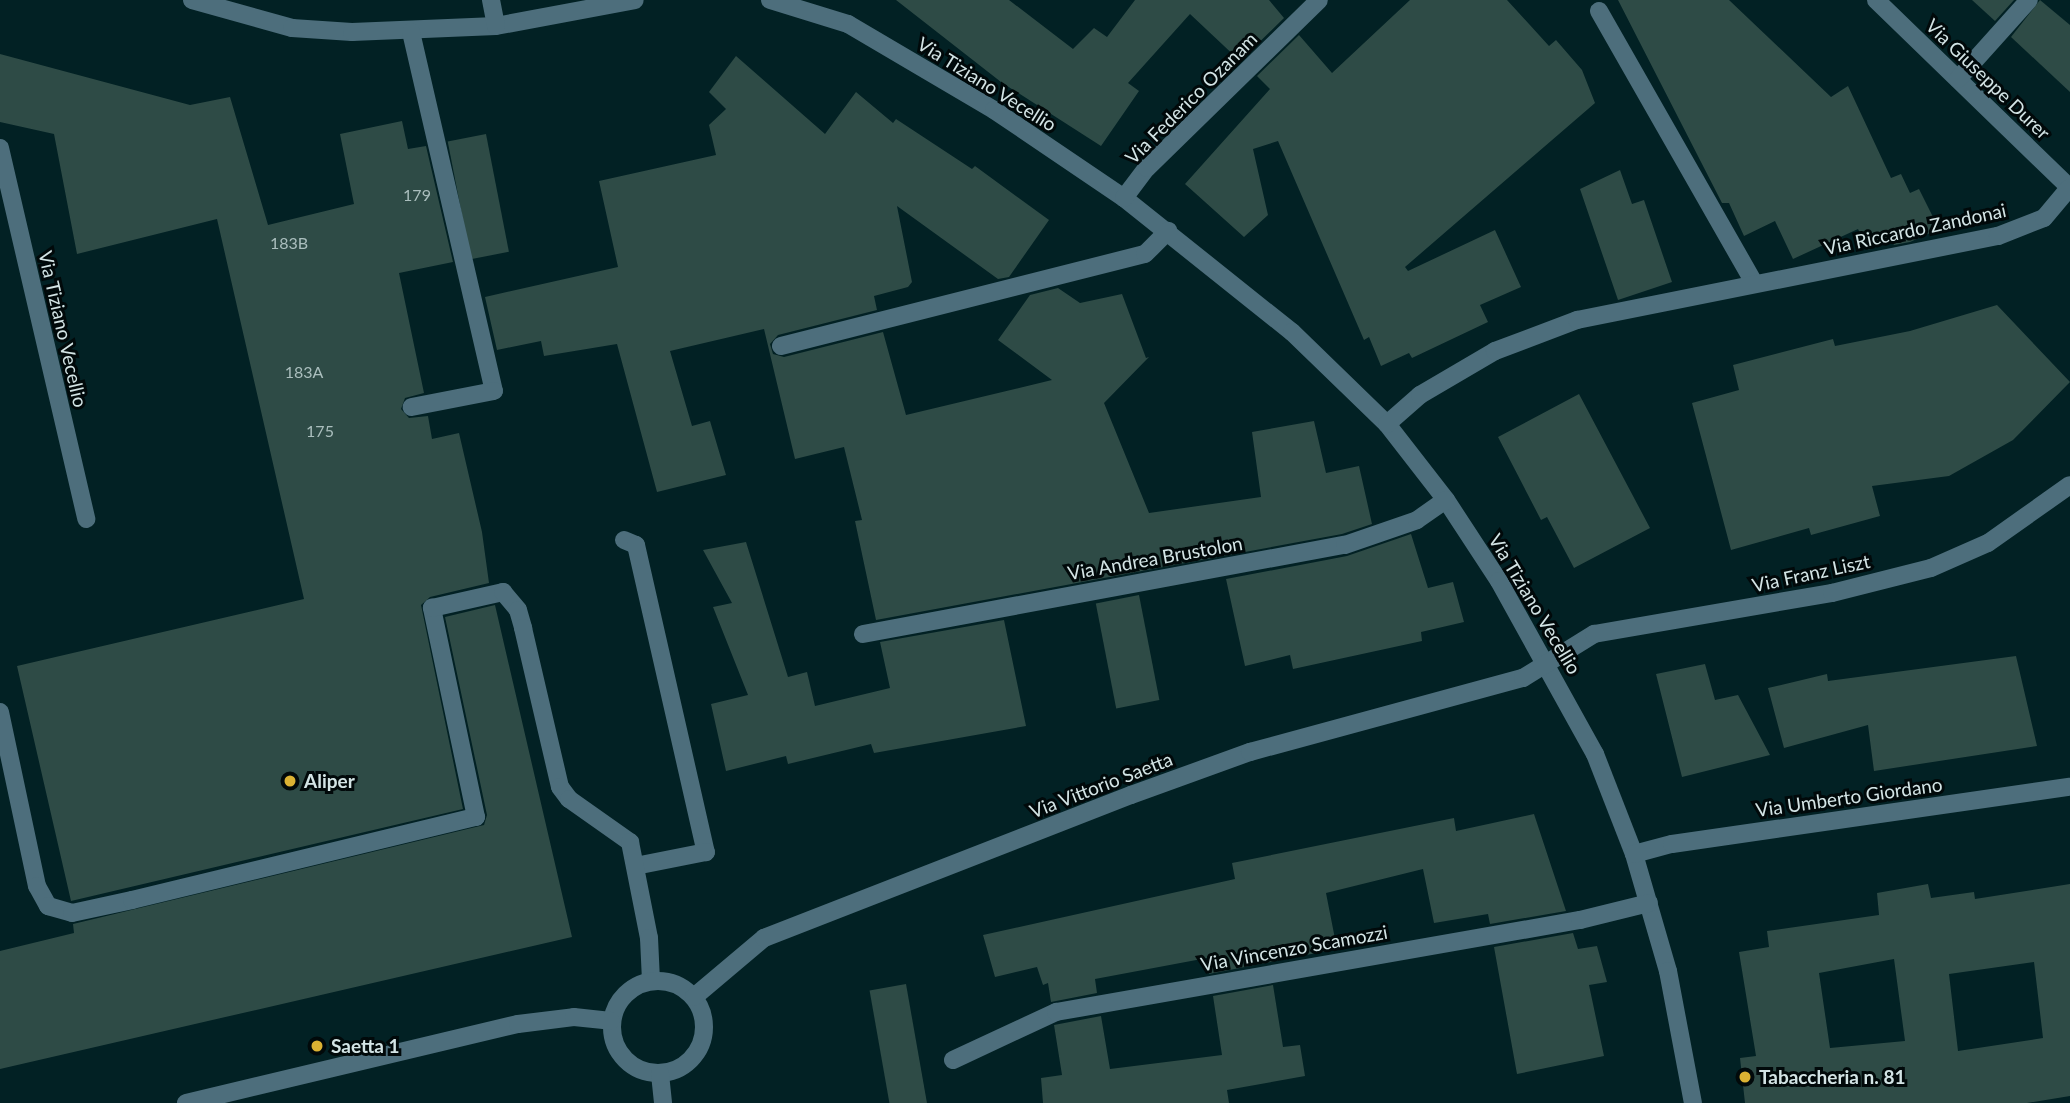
<!DOCTYPE html>
<html>
<head>
<meta charset="utf-8">
<style>
  body { margin:0 }
  #map { position:relative; width:2070px; height:1103px; overflow:hidden; background:#022124; font-family:Lato,sans-serif }
  div>[style] { position:absolute }
  .building>* { inset:0; background:#2e4b46; transform-origin:0 0 }
  .minor>* { height:18px; margin:-9px; padding:0 9px; transform-origin:9px; border-radius:9px; background:#4d6e7c }
  .minor>.ring { margin:-9px; padding:0; box-sizing:content-box; background:none; border:18px solid #4d6e7c; border-radius:50% }
  .dots>* { width:19px; height:19px; translate:-50% -50%; box-sizing:border-box; border:4px solid #01090a; border-radius:50% }
  span { translate:-50% -50%; white-space:nowrap; text-align:center; line-height:1.15; -webkit-text-stroke:6px #01090a; paint-order:stroke }
  .number-label { font-size:16px; color:#aabebd }
  .number-label span { -webkit-text-stroke-width:0 }
  .street-label { font-size:19px; color:#d3e4e5 }
  .poi-label { font-size:19px; color:#d3e4e5; font-weight:700 }
  .left { translate:0 -50%; text-align:left }
</style>
</head>
<body>
<div id="map">
  <div class="building">
    <i style="clip-path:polygon(896px 0,1009px 0,1073px 49px,1094px 28px,1107px 37px,1135px 0,1269px 0,1284px 18px,1240px 61px,1190px 14px,1128px 83px,1139px 91px,1101px 146px,1001px 82px)"></i>
    <i style="clip-path:polygon(1410px 0,1507px 0,1549px 46px,1556px 40px,1582px 70px,1595px 103px,1405px 267px,1408px 271px,1495px 230px,1521px 287px,1480px 305px,1488px 322px,1412px 358px,1409px 353px,1381px 366px,1369px 337px,1364px 340px,1278px 141px,1253px 149px,1268px 215px,1244px 237px,1185px 184px,1270px 89px,1257px 76px,1299px 35px,1332px 73px)"></i>
    <i style="clip-path:polygon(1618px 0,1729px 0,1831px 97px,1848px 86px,1891px 178px,1901px 174px,1910px 193px,1919px 189px,1939px 229px,1910px 242px,1894px 245px,1891px 240px,1868px 250px,1858px 229px,1793px 259px,1775px 221px,1744px 236px,1729px 203px,1722px 203px)"></i>
    <i style="clip-path:polygon(1972px 0,2014px 0,1995px 21px)"></i>
    <i style="clip-path:polygon(2040px 0,2070px 25px,2070px 92px,2011px 37px)"></i>
    <i style="clip-path:polygon(0 54px,190px 105px,230px 97px,268px 225px,354px 204px,340px 134px,402px 121px,408px 149px,426px 146px,453px 262px,399px 273px,424px 393px,405px 398px,401px 409px,409px 418px,428px 416px,432px 439px,459px 433px,482px 532px,489px 583px,430px 597px,421px 605px,463px 809px,71px 901px,17px 666px,304px 599px,217px 219px,77px 254px,54px 134px,0 122px)"></i>
    <i style="clip-path:polygon(736px 56px,825px 134px,856px 92px,893px 123px,896px 119px,972px 169px,975px 166px,1049px 220px,1009px 277px,998px 279px,897px 206px,912px 282px,908px 287px,874px 296px,877px 310px,778px 335px,770px 344px,773px 354px,784px 357px,883px 332px,906px 415px,1052px 380px,998px 340px,1030px 295px,1058px 288px,1080px 303px,1122px 294px,1146px 358px,1149px 357px,1104px 403px,1149px 513px,1261px 497px,1252px 432px,1314px 421px,1326px 473px,1359px 466px,1372px 524px,1342px 534px,876px 620px,855px 521px,862px 520px,844px 447px,795px 459px,764px 329px,670px 351px,692px 426px,710px 421px,726px 475px,657px 492px,617px 344px,544px 356px,541px 341px,497px 350px,485px 297px,618px 267px,599px 181px,716px 155px,709px 125px,726px 109px,709px 92px)"></i>
    <i style="left:486px;top:134px;width:120px;height:39px;rotate:79deg"></i>
    <i style="clip-path:polygon(1620px 170px,1632px 204px,1644px 200px,1672px 282px,1618px 300px,1580px 189px)"></i>
    <i style="clip-path:polygon(1997px 305px,2070px 382px,2013px 440px,1949px 476px,1872px 486px,1880px 516px,1811px 535px,1809px 528px,1731px 550px,1692px 403px,1739px 390px,1733px 365px,1833px 339px,1835px 346px,1910px 331px)"></i>
    <i style="clip-path:polygon(1579px 394px,1650px 528px,1574px 568px,1547px 517px,1541px 520px,1498px 437px)"></i>
    <i style="clip-path:polygon(1411px 534px,1428px 588px,1453px 582px,1464px 622px,1421px 632px,1422px 641px,1293px 669px,1290px 655px,1245px 666px,1226px 579px,1347px 556px)"></i>
    <i style="clip-path:polygon(746px 542px,788px 677px,807px 672px,815px 706px,890px 688px,880px 642px,1004px 620px,1026px 726px,874px 753px,871px 744px,788px 764px,786px 756px,726px 771px,711px 704px,748px 695px,713px 607px,732px 603px,703px 550px)"></i>
    <i style="left:1139px;top:595px;width:107px;height:44px;rotate:79deg"></i>
    <i style="clip-path:polygon(495px 605px,572px 937px,0 1069px,0 951px,74px 933px,73px 924px,484px 825px,487px 815px,445px 617px)"></i>
    <i style="clip-path:polygon(2016px 656px,2037px 746px,1874px 771px,1868px 725px,1784px 748px,1768px 688px,1827px 674px,1828px 681px)"></i>
    <i style="clip-path:polygon(1705px 664px,1715px 700px,1738px 695px,1770px 755px,1682px 777px,1656px 674px)"></i>
    <i style="clip-path:polygon(1534px 814px,1566px 911px,1490px 924px,1488px 914px,1434px 923px,1423px 869px,1326px 893px,1337px 949px,1209px 974px,1207px 958px,1095px 979px,1097px 993px,1051px 1002px,1048px 983px,1043px 985px,1037px 967px,995px 977px,983px 935px,1235px 879px,1232px 863px,1454px 818px,1456px 831px)"></i>
    <i style="clip-path:polygon(evenodd,1928px 884px,1931px 898px,1974px 892px,1975px 899px,2070px 884px,2070px 1096px,2027px 1103px,1745px 1103px,1740px 1058px,1756px 1056px,1739px 952px,1769px 947px,1767px 931px,1879px 915px,1877px 893px,1928px 884px,1894px 959px,1905px 1041px,1830px 1048px,1819px 973px,1894px 959px,1928px 884px,2034px 962px,2043px 1038px,1958px 1051px,1949px 974px,2034px 962px)"></i>
    <i style="clip-path:polygon(1573px 933px,1578px 949px,1597px 946px,1607px 982px,1589px 985px,1604px 1056px,1517px 1074px,1494px 947px)"></i>
    <i style="left:906px;top:984px;width:121px;height:37px;rotate:80deg"></i>
    <i style="clip-path:polygon(1273px 985px,1283px 1047px,1300px 1045px,1305px 1076px,1227px 1090px,1229px 1103px,1043px 1103px,1041px 1078px,1062px 1075px,1054px 1025px,1101px 1016px,1110px 1069px,1222px 1055px,1213px 996px)"></i>
  </div>
  <div class="minor">
    <i style="left:192px;top:0;width:104px;rotate:15.6deg"></i>
    <i style="left:292px;top:28px;width:60px;rotate:3.8deg"></i>
    <i style="left:352px;top:32px;width:144px;rotate:-2.4deg"></i>
    <i style="left:496px;top:26px;width:141px;rotate:-10.6deg"></i>
    <i style="left:491px;top:0;width:26px;rotate:79deg"></i>
    <i style="left:770px;top:0;width:82px;rotate:17.1deg"></i>
    <i style="left:848px;top:24px;width:169px;rotate:30.5deg"></i>
    <i style="left:994px;top:110px;width:157px;rotate:34.1deg"></i>
    <i style="left:1124px;top:198px;width:215px;rotate:38.6deg"></i>
    <i style="left:1292px;top:332px;width:132px;rotate:44.1deg"></i>
    <i style="left:1387px;top:424px;width:96px;rotate:52.2deg"></i>
    <i style="left:1446px;top:500px;width:97px;rotate:56.8deg"></i>
    <i style="left:1499px;top:581px;width:198px;rotate:61deg"></i>
    <i style="left:1595px;top:754px;width:107px;rotate:68.7deg"></i>
    <i style="left:1634px;top:854px;width:122px;rotate:73.8deg"></i>
    <i style="left:1668px;top:971px;width:134px;rotate:79.3deg"></i>
    <i style="left:1876px;top:0;width:270px;rotate:44.1deg"></i>
    <i style="left:1599px;top:11px;width:313px;rotate:60.3deg"></i>
    <i style="left:411px;top:32px;width:368px;rotate:77deg"></i>
    <i style="left:494px;top:391px;width:84px;rotate:169deg"></i>
    <i style="left:1958px;top:79px;width:106px;rotate:-48.1deg"></i>
    <i style="left:0;top:148px;width:381px;rotate:76.9deg"></i>
    <i style="left:1124px;top:198px;width:38px;rotate:-53deg"></i>
    <i style="left:1147px;top:168px;width:240px;rotate:-44.3deg"></i>
    <i style="left:781px;top:346px;width:375px;rotate:-14.2deg"></i>
    <i style="left:1145px;top:254px;width:33px;rotate:-45deg"></i>
    <i style="left:1387px;top:424px;width:44px;rotate:-41.3deg"></i>
    <i style="left:1420px;top:395px;width:87px;rotate:-30.4deg"></i>
    <i style="left:1495px;top:351px;width:88px;rotate:-20.7deg"></i>
    <i style="left:1577px;top:320px;width:429px;rotate:-11.3deg"></i>
    <i style="left:1998px;top:236px;width:49px;rotate:-21.4deg"></i>
    <i style="left:2044px;top:218px;width:39px;rotate:-50deg"></i>
    <i style="left:624px;top:540px;width:13px;rotate:23deg"></i>
    <i style="left:636px;top:545px;width:315px;rotate:77.2deg"></i>
    <i style="left:706px;top:852px;width:72px;rotate:168.8deg"></i>
    <i style="left:863px;top:634px;width:490px;rotate:-10.5deg"></i>
    <i style="left:1345px;top:545px;width:76px;rotate:-19.1deg"></i>
    <i style="left:1417px;top:520px;width:35px;rotate:-35deg"></i>
    <i style="left:0;top:712px;width:178px;rotate:78deg"></i>
    <i style="left:37px;top:886px;width:23px;rotate:61deg"></i>
    <i style="left:48px;top:906px;width:25px;rotate:16deg"></i>
    <i style="left:72px;top:913px;width:61px;rotate:-12.2deg"></i>
    <i style="left:132px;top:900px;width:354px;rotate:-13.6deg"></i>
    <i style="left:476px;top:817px;width:214px;rotate:-101.9deg"></i>
    <i style="left:432px;top:608px;width:73px;rotate:-12.7deg"></i>
    <i style="left:503px;top:592px;width:23px;rotate:50deg"></i>
    <i style="left:518px;top:610px;width:19px;rotate:74deg"></i>
    <i style="left:523px;top:628px;width:163px;rotate:76.9deg"></i>
    <i style="left:560px;top:787px;width:15px;rotate:53deg"></i>
    <i style="left:569px;top:799px;width:75px;rotate:35.2deg"></i>
    <i style="left:630px;top:842px;width:98px;rotate:78.8deg"></i>
    <i style="left:649px;top:938px;width:43px;rotate:87.3deg"></i>
    <i style="left:1634px;top:854px;width:39px;rotate:-15deg"></i>
    <i style="left:1672px;top:844px;width:402px;rotate:-8.2deg"></i>
    <i class="ring" style="left:612px;top:981px;width:74px;height:74px"></i>
    <i style="left:694px;top:997px;width:92px;rotate:-40.1deg"></i>
    <i style="left:764px;top:938px;width:394px;rotate:-21.3deg"></i>
    <i style="left:1131px;top:795px;width:127px;rotate:-19.9deg"></i>
    <i style="left:1250px;top:752px;width:283px;rotate:-15.2deg"></i>
    <i style="left:1523px;top:678px;width:84px;rotate:-31.8deg"></i>
    <i style="left:1594px;top:634px;width:242px;rotate:-9.8deg"></i>
    <i style="left:1832px;top:593px;width:102px;rotate:-14.2deg"></i>
    <i style="left:1931px;top:568px;width:62px;rotate:-23.7deg"></i>
    <i style="left:1988px;top:543px;width:100px;rotate:-35.3deg"></i>
    <i style="left:953px;top:1060px;width:114px;rotate:-25deg"></i>
    <i style="left:1056px;top:1012px;width:532px;rotate:-9.96deg"></i>
    <i style="left:1580px;top:920px;width:71px;rotate:-13.8deg"></i>
    <i style="left:660px;top:1074px;width:29px;rotate:84deg"></i>
    <i style="left:186px;top:1103px;width:341px;rotate:-13.4deg"></i>
    <i style="left:518px;top:1024px;width:56px;rotate:-7.1deg"></i>
    <i style="left:574px;top:1017px;width:37px;rotate:6deg"></i>
  </div>
  <div class="dots">
    <i style="left:290px;top:781px;background:#dbb233"></i>
    <i style="left:317px;top:1046px;background:#dbb233"></i>
    <i style="left:1745px;top:1077px;background:#dbb233"></i>
  </div>
  <div class="number-label">
    <span style="left:417px;top:195px">179</span>
    <span style="left:289px;top:243px">183B</span>
    <span style="left:304px;top:372px">183A</span>
    <span style="left:320px;top:431px">175</span>
  </div>
  <div class="street-label">
    <span style="left:1988px;top:79px;rotate:44deg">Via Giuseppe Durer</span>
    <span style="left:987px;top:84px;rotate:32deg">Via Tiziano Vecellio</span>
    <span style="left:1191px;top:98px;rotate:-45deg">Via Federico Ozanam</span>
    <span style="left:1915px;top:229px;rotate:-12deg">Via Riccardo Zandonai</span>
    <span style="left:63px;top:329px;rotate:77deg">Via Tiziano Vecellio</span>
    <span style="left:1155px;top:558px;rotate:-10deg">Via Andrea Brustolon</span>
    <span style="left:1811px;top:573px;rotate:-12deg">Via Franz Liszt</span>
    <span style="left:1535px;top:604px;rotate:59deg">Via Tiziano Vecellio</span>
    <span style="left:1101px;top:785px;rotate:-21deg">Via Vittorio Saetta</span>
    <span style="left:1849px;top:797px;rotate:-8deg">Via Umberto Giordano</span>
    <span style="left:1294px;top:948px;rotate:-10deg">Via Vincenzo Scamozzi</span>
  </div>
  <div class="poi-label">
    <span class="left" style="left:304px;top:781px">Aliper</span>
    <span class="left" style="left:331px;top:1046px">Saetta 1</span>
    <span class="left" style="left:1759px;top:1077px">Tabaccheria n. 81</span>
  </div>
</div>
</body>
</html>
